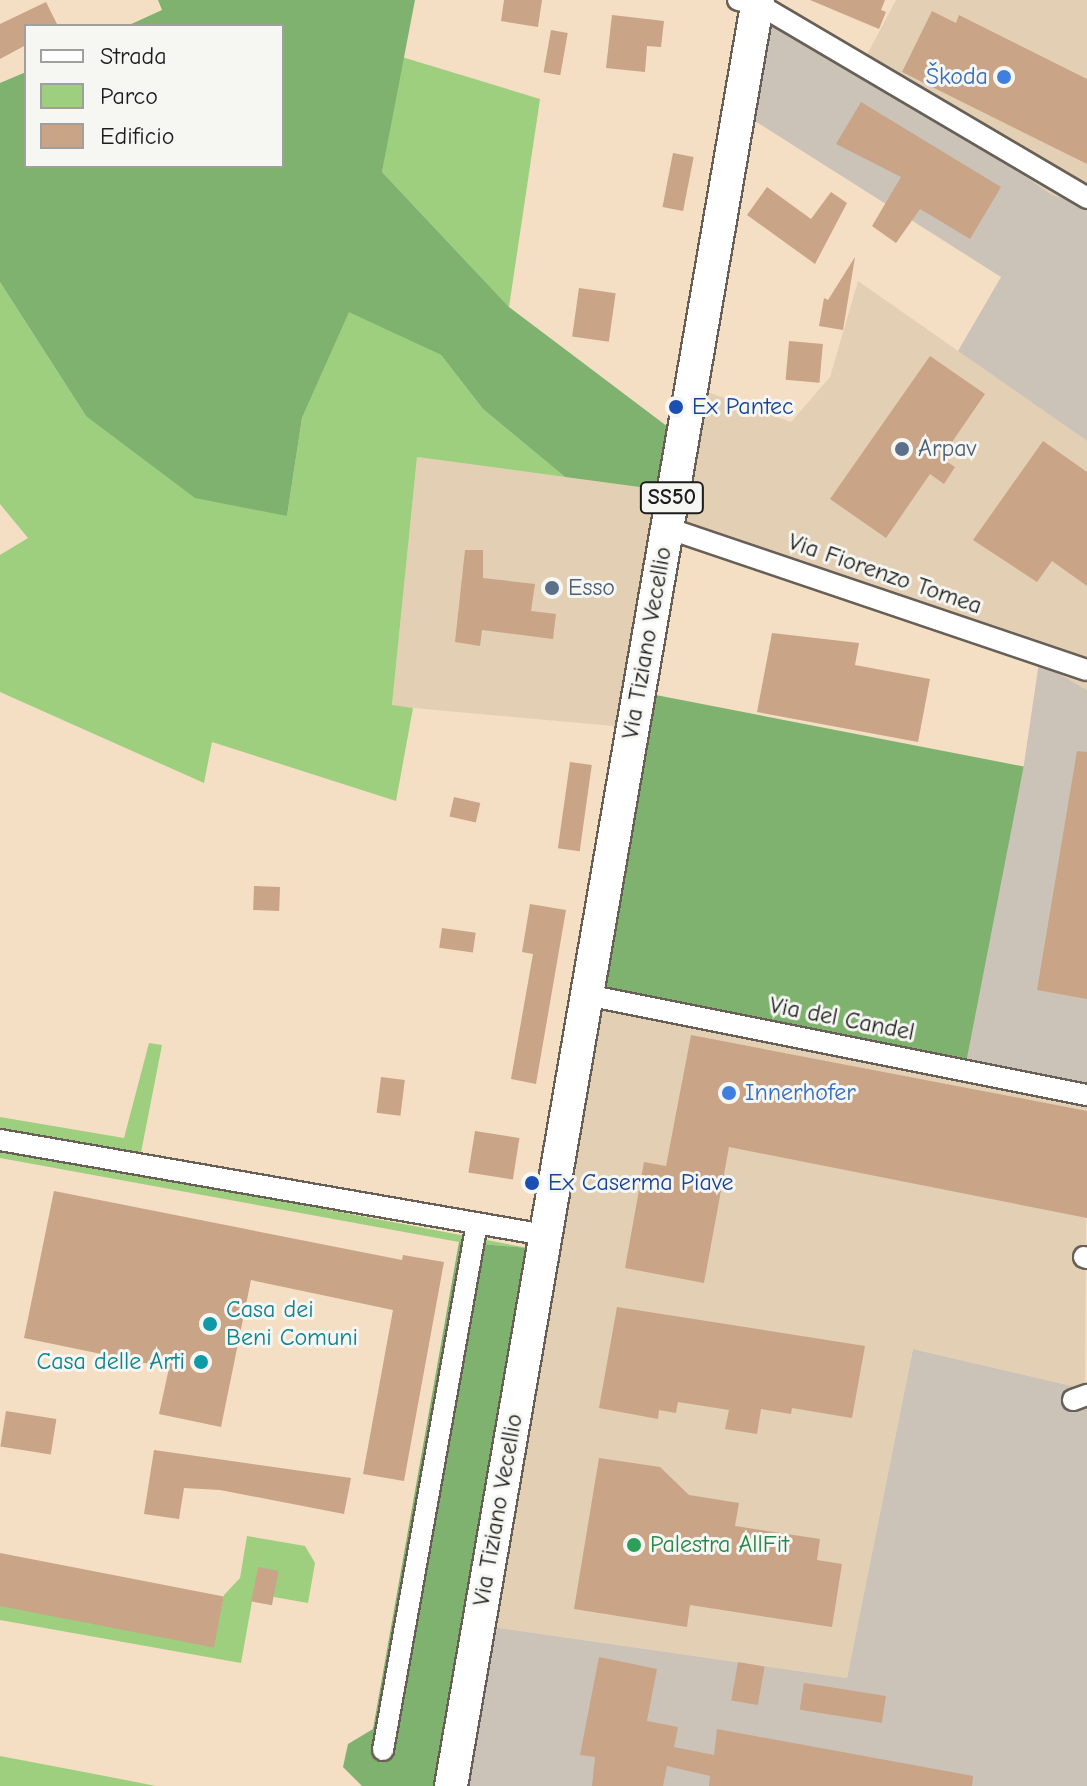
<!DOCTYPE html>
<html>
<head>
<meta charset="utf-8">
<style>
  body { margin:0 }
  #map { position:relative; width:1087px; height:1786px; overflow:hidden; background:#f4dfc4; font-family:"Comic Neue",sans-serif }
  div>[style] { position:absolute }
  .built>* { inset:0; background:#e3d0b4 }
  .industrial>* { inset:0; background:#cbc3b8 }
  .green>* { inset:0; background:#9dcf7f }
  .forest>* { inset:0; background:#7eb26e; transform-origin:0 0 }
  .building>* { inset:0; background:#c9a486; transform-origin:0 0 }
  .roads { filter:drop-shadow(2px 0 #686057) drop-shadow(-2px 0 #686057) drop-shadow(0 2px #686057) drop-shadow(0 -2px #686057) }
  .minor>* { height:20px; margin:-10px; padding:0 10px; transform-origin:10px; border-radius:10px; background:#fff }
  .primary>* { height:32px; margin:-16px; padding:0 16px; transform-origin:16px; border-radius:16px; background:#fff }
  .dots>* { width:22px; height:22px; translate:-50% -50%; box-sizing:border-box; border:4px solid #f6f6f2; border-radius:50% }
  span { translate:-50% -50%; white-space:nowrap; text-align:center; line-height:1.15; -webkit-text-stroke:6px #f6f6f2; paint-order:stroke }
  .shield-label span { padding:2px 6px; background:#f6f6f2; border:2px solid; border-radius:6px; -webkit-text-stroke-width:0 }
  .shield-label { font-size:22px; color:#1c1c1c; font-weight:700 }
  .shop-label { font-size:24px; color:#366cbe }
  .right { translate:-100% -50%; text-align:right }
  .left { translate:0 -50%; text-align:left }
  .transit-label { font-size:24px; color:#164399 }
  .service-label { font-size:24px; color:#4e5e75 }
  .street-label { font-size:24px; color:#1c1c1c }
  .culture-label { font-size:24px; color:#0d838f }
  .leisure-label { font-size:24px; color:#27864d }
  .legend { position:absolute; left:24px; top:24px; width:260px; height:144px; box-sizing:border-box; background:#f6f6f2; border:2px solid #9f9f9c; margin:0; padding:10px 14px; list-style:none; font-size:24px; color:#1c1c1c }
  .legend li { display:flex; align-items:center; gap:16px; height:40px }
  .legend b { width:40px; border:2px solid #9f9f9c }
</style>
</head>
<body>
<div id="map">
  <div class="built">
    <i style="clip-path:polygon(896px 0,1087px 0,1087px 204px,1052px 195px,863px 62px)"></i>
    <i style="clip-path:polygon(858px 281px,1087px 441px,1087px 690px,1039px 662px,658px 523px,624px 727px,392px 706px,417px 457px,662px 490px,680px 382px,791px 422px,830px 377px)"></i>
    <i style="clip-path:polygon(575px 991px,1087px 1083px,1085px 1389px,913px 1349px,847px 1678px,492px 1627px)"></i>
  </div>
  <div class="industrial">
    <i style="clip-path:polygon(746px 0,863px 62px,1052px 195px,1087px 204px,1087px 441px,958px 351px,1001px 277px,728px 104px)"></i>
    <i style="clip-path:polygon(1039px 662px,1087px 690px,1087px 1083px,959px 1060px,1024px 764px)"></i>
    <i style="clip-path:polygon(913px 1349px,1085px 1389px,1087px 1381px,1087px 1786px,466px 1786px,492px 1627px,847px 1678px)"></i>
  </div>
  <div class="green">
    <i style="clip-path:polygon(402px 57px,540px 99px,509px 307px,382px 172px)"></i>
    <i style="clip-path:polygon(0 282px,86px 416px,287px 516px,302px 418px,349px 311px,441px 355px,483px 409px,565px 477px,417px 457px,392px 705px,413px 708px,396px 801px,212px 742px,204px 783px,0 692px,0 555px,28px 538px,0 504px)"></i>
    <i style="clip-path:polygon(149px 1043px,162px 1045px,137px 1173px,528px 1248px,459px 1242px,0 1158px,0 1117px,124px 1138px)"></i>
    <i style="clip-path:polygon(247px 1536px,305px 1546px,315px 1563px,308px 1603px,274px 1597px,258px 1568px,241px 1663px,0 1620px,0 1605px,214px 1643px,224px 1595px,240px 1578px)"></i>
    <i style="clip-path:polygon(0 1756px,105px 1776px,156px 1786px,0 1786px)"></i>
  </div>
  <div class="forest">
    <i style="clip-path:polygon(158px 0,415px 0,382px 172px,509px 307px,672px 430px,662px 490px,565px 477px,483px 409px,441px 355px,349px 312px,302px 418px,287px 516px,195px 498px,86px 416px,0 282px,0 83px,26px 72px,26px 166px,282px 166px,282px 26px,127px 26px,162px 10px)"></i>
    <i style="left:630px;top:690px;width:401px;height:306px;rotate:11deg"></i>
    <i style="clip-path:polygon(459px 1242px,528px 1248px,466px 1786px,362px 1786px,343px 1767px,348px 1744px,373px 1729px)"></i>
  </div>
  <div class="building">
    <i style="clip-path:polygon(504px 0,542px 0,538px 27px,501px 21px)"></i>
    <i style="clip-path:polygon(810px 0,885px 0,881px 10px,886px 12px,879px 29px)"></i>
    <i style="clip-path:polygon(46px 2px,58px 26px,26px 26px,26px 45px,0 59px,0 24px)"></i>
    <i style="clip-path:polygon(932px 11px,956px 23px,959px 15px,1087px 79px,1087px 164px,902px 72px)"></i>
    <i style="clip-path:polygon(612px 15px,664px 21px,661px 47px,647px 46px,645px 72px,606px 68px)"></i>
    <i style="left:551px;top:30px;width:17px;height:43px;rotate:10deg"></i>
    <i style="clip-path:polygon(861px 102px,1001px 187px,970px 239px,920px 209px,896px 243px,872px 226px,901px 177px,836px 144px)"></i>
    <i style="left:673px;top:153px;width:21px;height:55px;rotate:11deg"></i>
    <i style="clip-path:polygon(767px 187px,811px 219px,831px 192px,847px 203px,815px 264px,747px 215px)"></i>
    <i style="clip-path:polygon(855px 257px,843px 330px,819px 326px,824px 298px,828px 300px)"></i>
    <i style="left:579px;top:288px;width:37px;height:49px;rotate:8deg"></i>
    <i style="left:789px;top:341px;width:34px;height:39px;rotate:5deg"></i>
    <i style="clip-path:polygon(930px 356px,985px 394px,941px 458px,955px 467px,944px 484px,930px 474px,886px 538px,830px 499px)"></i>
    <i style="clip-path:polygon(1043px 441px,1087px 472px,1087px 586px,1052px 561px,1037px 582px,973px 540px)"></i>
    <i style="clip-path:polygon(465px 550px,483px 550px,483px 578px,535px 584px,531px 611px,556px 614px,553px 639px,482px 630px,480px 646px,455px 642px)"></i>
    <i style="clip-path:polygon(772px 633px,859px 643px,855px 665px,930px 679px,918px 742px,757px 712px)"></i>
    <i style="clip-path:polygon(1077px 751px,1087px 752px,1087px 999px,1037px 990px)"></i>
    <i style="left:570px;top:762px;width:22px;height:87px;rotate:8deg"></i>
    <i style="left:454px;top:797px;width:27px;height:20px;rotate:13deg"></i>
    <i style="left:254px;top:886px;width:26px;height:24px;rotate:2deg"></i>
    <i style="clip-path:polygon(530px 904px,566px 910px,536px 1084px,511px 1079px,533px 954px,522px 952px)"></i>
    <i style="left:442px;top:928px;width:34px;height:20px;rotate:8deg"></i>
    <i style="clip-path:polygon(691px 1035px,1087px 1111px,1087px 1218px,729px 1147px,704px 1283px,625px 1268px,644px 1162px,666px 1166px)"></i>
    <i style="left:381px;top:1077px;width:24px;height:36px;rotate:7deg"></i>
    <i style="left:475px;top:1131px;width:45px;height:42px;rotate:9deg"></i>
    <i style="clip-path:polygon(54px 1191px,402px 1260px,403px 1255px,444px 1262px,404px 1481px,363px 1474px,393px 1310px,251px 1280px,221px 1427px,159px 1414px,169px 1368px,24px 1338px)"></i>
    <i style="clip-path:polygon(617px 1307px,865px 1346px,852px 1418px,792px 1408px,791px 1414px,761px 1409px,757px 1434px,725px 1429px,729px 1410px,678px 1402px,676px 1413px,659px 1410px,658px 1419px,599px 1408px)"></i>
    <i style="left:6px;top:1411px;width:51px;height:36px;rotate:9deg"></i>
    <i style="clip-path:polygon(154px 1450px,351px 1478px,344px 1514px,220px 1490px,184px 1488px,179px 1519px,144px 1514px)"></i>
    <i style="clip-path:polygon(599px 1458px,660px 1467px,689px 1495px,739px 1503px,735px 1526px,820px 1539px,817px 1560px,842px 1564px,832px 1627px,690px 1605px,687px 1627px,574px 1609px)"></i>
    <i style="left:0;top:1553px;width:228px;height:52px;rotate:11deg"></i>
    <i style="left:258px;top:1567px;width:21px;height:35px;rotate:11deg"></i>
    <i style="clip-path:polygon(599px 1657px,657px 1669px,647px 1721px,678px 1727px,674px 1747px,714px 1755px,717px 1729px,973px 1776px,972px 1786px,709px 1786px,710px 1776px,667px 1766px,663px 1786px,592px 1786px,595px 1757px,580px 1755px)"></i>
    <i style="left:738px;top:1662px;width:27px;height:39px;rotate:10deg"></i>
    <i style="left:804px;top:1683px;width:83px;height:27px;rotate:9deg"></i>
  </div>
  <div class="roads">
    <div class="minor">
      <i style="left:738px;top:0;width:20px;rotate:11deg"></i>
      <i style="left:758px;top:4px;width:382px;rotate:30.5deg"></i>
      <i style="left:667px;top:528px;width:443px;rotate:18.7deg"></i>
      <i style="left:586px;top:995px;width:511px;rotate:11.29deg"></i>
      <i style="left:0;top:1140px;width:553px;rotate:9.89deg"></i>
      <i style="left:1084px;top:1257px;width:3px;rotate:18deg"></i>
      <i style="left:1073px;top:1400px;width:15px;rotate:-20deg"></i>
      <i style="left:383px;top:1750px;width:535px;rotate:-79.89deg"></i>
    </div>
    <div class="primary">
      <i style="left:451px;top:1786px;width:1812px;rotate:-80.25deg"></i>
    </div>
  </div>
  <div class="dots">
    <i style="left:1004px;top:77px;background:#3f7fe0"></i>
    <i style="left:676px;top:407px;background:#1a4fb4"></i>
    <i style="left:902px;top:449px;background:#5c6f8a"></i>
    <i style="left:552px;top:588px;background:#5c6f8a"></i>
    <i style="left:729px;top:1093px;background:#3f7fe0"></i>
    <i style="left:532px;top:1183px;background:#1a4fb4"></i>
    <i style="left:210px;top:1324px;background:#0f9aa8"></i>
    <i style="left:201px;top:1362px;background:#0f9aa8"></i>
    <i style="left:634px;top:1545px;background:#2e9e5b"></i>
  </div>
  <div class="shield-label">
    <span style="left:672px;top:498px">SS50</span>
  </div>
  <div class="shop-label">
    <span class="right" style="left:988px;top:77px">Škoda</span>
    <span class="left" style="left:745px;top:1093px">Innerhofer</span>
  </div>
  <div class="transit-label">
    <span class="left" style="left:692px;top:407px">Ex Pantec</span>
    <span class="left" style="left:548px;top:1183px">Ex Caserma Piave</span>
  </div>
  <div class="service-label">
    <span class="left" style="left:918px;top:449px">Arpav</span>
    <span class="left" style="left:568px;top:588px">Esso</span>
  </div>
  <div class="street-label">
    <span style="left:885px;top:574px;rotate:19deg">Via Fiorenzo Tomea</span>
    <span style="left:647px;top:643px;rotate:-80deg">Via Tiziano Vecellio</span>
    <span style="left:842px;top:1019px;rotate:11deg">Via del Candel</span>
    <span style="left:498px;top:1510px;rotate:-80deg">Via Tiziano Vecellio</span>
  </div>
  <div class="culture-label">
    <span class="left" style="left:226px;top:1324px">Casa dei<br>Beni Comuni</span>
    <span class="right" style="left:185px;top:1362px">Casa delle Arti</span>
  </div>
  <div class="leisure-label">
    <span class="left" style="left:650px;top:1545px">Palestra AllFit</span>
  </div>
  <ul class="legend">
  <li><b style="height:10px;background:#fff"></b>Strada</li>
  <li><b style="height:22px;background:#9dcf7f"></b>Parco</li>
  <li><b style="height:22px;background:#c9a486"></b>Edificio</li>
  </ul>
</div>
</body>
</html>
